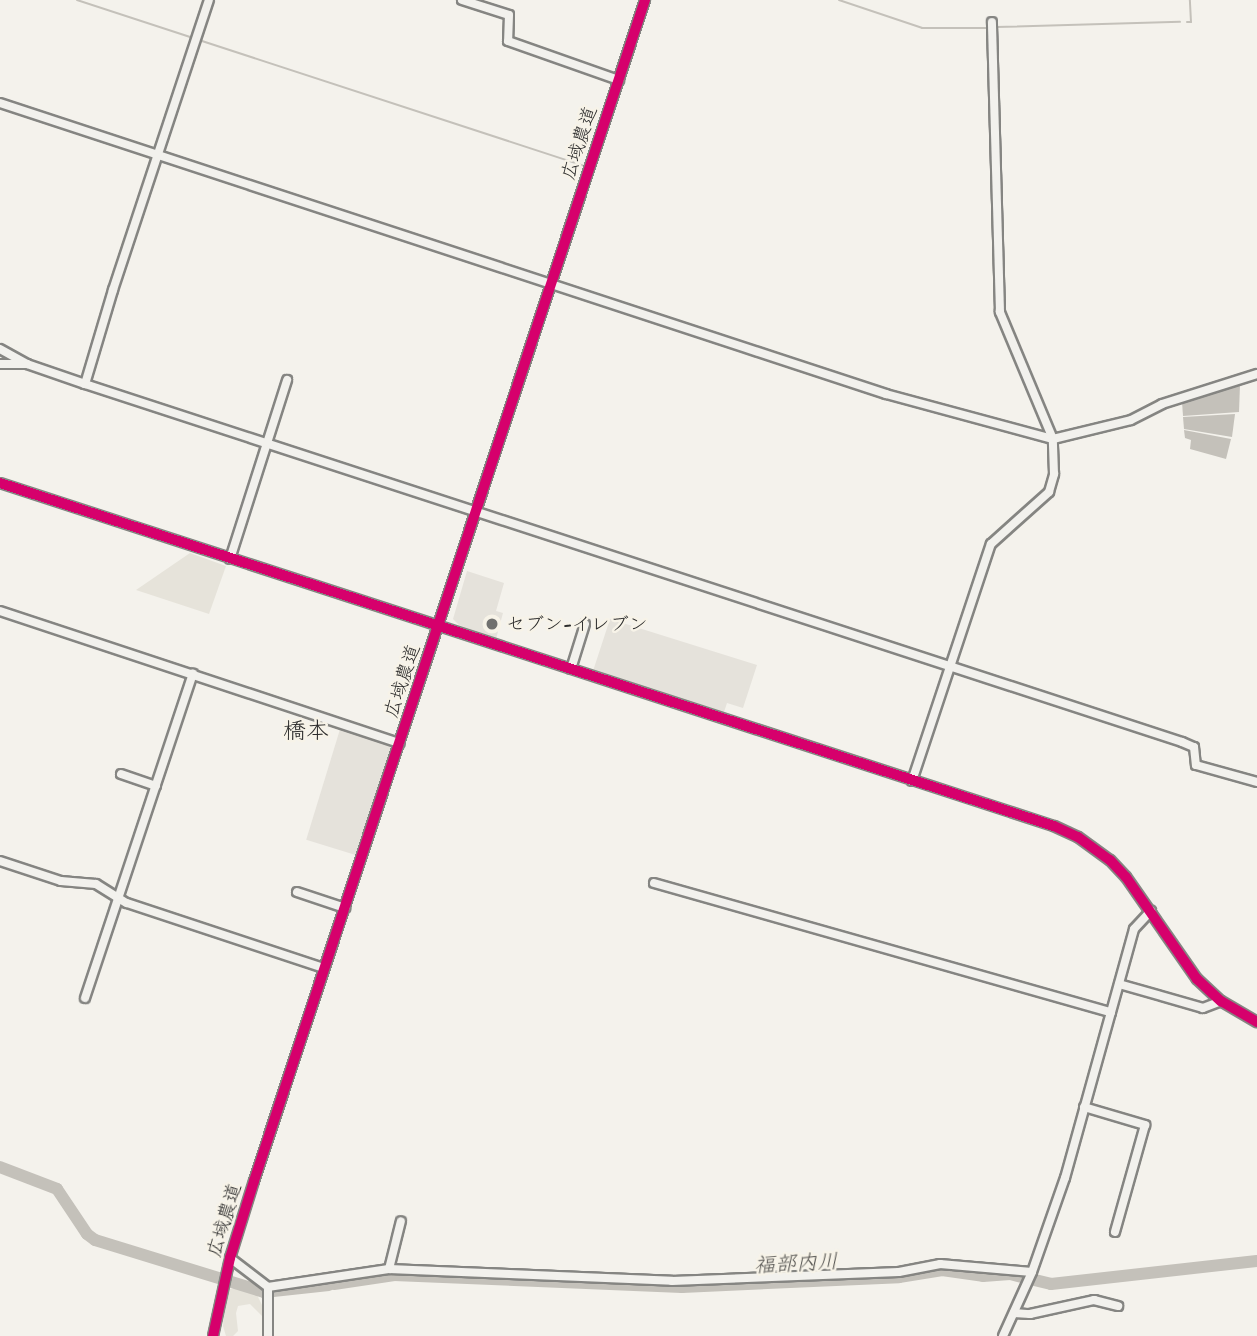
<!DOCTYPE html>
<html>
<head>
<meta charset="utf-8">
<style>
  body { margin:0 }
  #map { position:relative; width:1257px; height:1336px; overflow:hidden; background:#f4f2ec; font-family:Sriracha,"Klee One",sans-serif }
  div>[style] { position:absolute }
  .built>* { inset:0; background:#e5e2db; transform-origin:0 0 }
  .green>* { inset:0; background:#e6e3da }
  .water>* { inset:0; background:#c4c1ba }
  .stream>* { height:2px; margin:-1px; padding:0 1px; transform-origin:1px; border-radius:1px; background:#c4c1ba }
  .river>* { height:12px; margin:-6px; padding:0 6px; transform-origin:6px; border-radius:6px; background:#c4c1ba }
  .roads { filter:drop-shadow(2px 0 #858582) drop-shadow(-2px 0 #858582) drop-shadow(0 2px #858582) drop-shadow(0 -2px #858582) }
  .minor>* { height:8px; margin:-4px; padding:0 4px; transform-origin:4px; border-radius:4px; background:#f2f1ed }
  .cycleway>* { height:10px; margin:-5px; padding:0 5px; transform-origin:5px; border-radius:5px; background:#d6006c }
  .dots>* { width:19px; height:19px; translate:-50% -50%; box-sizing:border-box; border:4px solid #f7f3e8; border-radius:50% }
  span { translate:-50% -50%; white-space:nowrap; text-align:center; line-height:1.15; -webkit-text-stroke:5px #f7f3e8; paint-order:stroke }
  .street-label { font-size:19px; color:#2b2b2b }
  .poi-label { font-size:19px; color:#2b2b2b }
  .left { translate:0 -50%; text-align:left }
  .water-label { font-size:21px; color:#53524f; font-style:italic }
  .quarter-label { font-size:23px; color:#2b2b2b }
</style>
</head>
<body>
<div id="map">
  <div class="built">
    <i style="clip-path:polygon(467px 571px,504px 583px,496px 611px,503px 613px,496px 639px,459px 625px,453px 619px)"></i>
    <i style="clip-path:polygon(610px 619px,757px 665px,743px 708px,727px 703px,724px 712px,593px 671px)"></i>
    <i style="left:341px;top:726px;width:55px;height:119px;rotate:17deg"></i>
  </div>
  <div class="green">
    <i style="clip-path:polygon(190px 553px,226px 566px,209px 614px,136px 590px)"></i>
    <i style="clip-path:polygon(240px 1288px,257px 1295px,266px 1313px,262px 1316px,250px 1304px,238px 1306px,236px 1313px,238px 1331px,233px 1336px,226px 1336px,223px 1326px,225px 1297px,230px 1289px)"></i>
  </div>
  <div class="water">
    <i style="clip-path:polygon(1240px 385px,1239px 412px,1183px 416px,1182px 402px)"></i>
    <i style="clip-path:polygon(1235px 414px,1232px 437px,1184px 429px,1183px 417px)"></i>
    <i style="clip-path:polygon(1184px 430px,1231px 439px,1226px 459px,1190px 449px,1191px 440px,1185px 438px)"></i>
  </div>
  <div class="stream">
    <i style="left:77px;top:0;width:119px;rotate:18.1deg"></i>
    <i style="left:839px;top:0;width:88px;rotate:18.6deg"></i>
    <i style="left:922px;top:28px;width:68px"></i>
    <i style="left:1187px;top:22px;width:4px"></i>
    <i style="left:1191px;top:22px;width:22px;rotate:-93deg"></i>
    <i style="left:996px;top:27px;width:184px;rotate:-1.6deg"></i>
    <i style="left:202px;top:41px;width:402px;rotate:18.1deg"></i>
  </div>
  <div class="river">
    <i style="left:0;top:1167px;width:61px;rotate:21.1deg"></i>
    <i style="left:57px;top:1189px;width:54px;rotate:56.3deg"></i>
    <i style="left:87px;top:1234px;width:10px;rotate:37deg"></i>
    <i style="left:95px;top:1240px;width:177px;rotate:17.1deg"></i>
    <i style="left:264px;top:1292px;width:65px;rotate:-6.1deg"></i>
    <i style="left:334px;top:1284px;width:61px;rotate:-8.5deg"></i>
    <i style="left:394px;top:1275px;width:288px;rotate:2.4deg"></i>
    <i style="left:682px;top:1287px;width:217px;rotate:-2.6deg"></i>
    <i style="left:899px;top:1277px;width:44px;rotate:-9.2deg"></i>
    <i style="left:942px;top:1270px;width:41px;rotate:8.3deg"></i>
    <i style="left:983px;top:1276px;width:27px;rotate:-4deg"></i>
    <i style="left:1010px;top:1274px;width:42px;rotate:13.7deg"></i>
    <i style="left:1051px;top:1284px;width:207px;rotate:-6.4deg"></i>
  </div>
  <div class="roads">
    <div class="minor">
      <i style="left:462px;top:0;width:49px;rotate:17.7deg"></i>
      <i style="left:509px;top:15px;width:26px;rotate:92deg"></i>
      <i style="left:508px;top:41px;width:118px;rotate:19.4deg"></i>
      <i style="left:0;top:103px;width:933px;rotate:18.18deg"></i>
      <i style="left:886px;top:394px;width:173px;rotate:15.1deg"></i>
      <i style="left:1053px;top:439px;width:80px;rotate:-13.7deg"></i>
      <i style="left:1131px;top:420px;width:35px;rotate:-27deg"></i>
      <i style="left:1162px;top:404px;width:100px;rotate:-17.5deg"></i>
      <i style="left:0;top:349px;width:31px;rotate:29deg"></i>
      <i style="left:27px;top:364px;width:61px;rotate:19deg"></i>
      <i style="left:85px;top:384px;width:1154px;rotate:18.07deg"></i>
      <i style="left:1182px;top:742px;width:13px;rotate:23deg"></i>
      <i style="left:1194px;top:747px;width:18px;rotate:84deg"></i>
      <i style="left:1196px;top:765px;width:63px;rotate:15.6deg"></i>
      <i style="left:0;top:364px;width:27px"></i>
      <i style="left:85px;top:384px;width:98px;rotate:-73.4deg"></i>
      <i style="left:113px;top:290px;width:305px;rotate:-71.7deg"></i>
      <i style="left:0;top:483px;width:1108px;rotate:18.03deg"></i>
      <i style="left:1054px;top:826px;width:26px;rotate:25deg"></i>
      <i style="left:1078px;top:837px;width:39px;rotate:36deg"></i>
      <i style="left:1110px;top:860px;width:23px;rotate:47deg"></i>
      <i style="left:1126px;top:877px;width:124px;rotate:55.2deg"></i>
      <i style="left:1197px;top:979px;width:33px;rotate:43deg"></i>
      <i style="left:1221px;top:1001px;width:42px;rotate:30.3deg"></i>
      <i style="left:230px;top:559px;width:188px;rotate:-72.3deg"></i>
      <i style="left:0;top:611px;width:421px;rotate:18.3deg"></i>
      <i style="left:571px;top:669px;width:47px;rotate:-72.7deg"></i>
      <i style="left:121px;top:774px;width:37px;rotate:19deg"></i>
      <i style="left:912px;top:781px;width:250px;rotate:-71.6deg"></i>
      <i style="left:991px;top:544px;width:78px;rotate:-41.9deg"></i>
      <i style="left:1049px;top:492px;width:19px;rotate:-74deg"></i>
      <i style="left:1054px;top:474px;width:35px;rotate:-92deg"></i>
      <i style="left:1053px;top:439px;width:138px;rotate:-112.7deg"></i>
      <i style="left:1000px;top:312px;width:290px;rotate:-91.6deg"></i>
      <i style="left:0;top:861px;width:64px;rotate:18.2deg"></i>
      <i style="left:61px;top:881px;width:35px;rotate:5deg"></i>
      <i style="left:96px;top:884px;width:36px;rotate:32deg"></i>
      <i style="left:127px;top:903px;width:207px;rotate:18.3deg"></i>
      <i style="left:654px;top:883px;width:475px;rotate:15.8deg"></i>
      <i style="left:297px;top:892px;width:51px;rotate:18.4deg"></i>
      <i style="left:1119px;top:984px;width:87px;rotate:15.9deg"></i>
      <i style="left:1203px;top:1008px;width:19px;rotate:-21deg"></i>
      <i style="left:85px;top:998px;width:342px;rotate:-71.6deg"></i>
      <i style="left:1084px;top:1107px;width:64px;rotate:16.4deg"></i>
      <i style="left:1145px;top:1125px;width:111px;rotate:105.7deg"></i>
      <i style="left:230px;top:1258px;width:48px;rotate:37.3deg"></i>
      <i style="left:268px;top:1287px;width:122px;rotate:-8.5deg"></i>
      <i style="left:389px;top:1269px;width:283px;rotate:2.4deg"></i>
      <i style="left:672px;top:1281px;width:227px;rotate:-2.3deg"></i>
      <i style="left:899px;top:1272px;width:42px;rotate:-11deg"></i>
      <i style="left:940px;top:1264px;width:92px;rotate:5deg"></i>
      <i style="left:389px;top:1269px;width:49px;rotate:-76deg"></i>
      <i style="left:1014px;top:1313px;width:16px;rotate:4deg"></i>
      <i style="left:1030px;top:1314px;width:66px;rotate:-12.3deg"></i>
      <i style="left:1094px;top:1300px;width:25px;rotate:14deg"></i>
      <i style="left:213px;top:1336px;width:80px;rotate:-77.7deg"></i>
      <i style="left:230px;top:1258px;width:81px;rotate:-72.7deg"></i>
      <i style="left:254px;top:1181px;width:1244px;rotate:-71.68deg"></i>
      <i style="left:268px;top:1336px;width:49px;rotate:-90deg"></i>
      <i style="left:1003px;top:1336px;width:70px;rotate:-65.6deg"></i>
      <i style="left:1032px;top:1272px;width:100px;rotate:-70.7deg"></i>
      <i style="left:1065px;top:1178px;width:258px;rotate:-74.5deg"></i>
      <i style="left:1134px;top:929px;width:25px;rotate:-47deg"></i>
    </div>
  </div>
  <div class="cycleway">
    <i style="left:0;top:483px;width:1108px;rotate:18.03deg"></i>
    <i style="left:1054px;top:826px;width:26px;rotate:25deg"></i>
    <i style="left:1078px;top:837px;width:39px;rotate:36deg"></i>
    <i style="left:1110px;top:860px;width:23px;rotate:47deg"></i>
    <i style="left:1126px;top:877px;width:124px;rotate:55.2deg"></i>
    <i style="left:1197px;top:979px;width:33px;rotate:43deg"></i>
    <i style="left:1221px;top:1001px;width:42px;rotate:30.3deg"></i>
    <i style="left:213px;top:1336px;width:80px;rotate:-77.7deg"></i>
    <i style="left:230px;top:1258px;width:81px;rotate:-72.7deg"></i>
    <i style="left:254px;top:1181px;width:1244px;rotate:-71.68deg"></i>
  </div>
  <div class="dots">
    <i style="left:492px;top:624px;background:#71716f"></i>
  </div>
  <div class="street-label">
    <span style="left:579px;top:143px;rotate:-72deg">広域農道</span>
    <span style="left:402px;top:681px;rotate:-72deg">広域農道</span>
    <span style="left:224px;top:1220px;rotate:-73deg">広域農道</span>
  </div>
  <div class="poi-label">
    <span class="left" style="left:506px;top:624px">セブン-イレブン</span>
  </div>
  <div class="water-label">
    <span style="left:796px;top:1263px;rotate:-3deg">福部内川</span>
  </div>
  <div class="quarter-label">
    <span style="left:306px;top:731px">橋本</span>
  </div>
</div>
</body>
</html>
